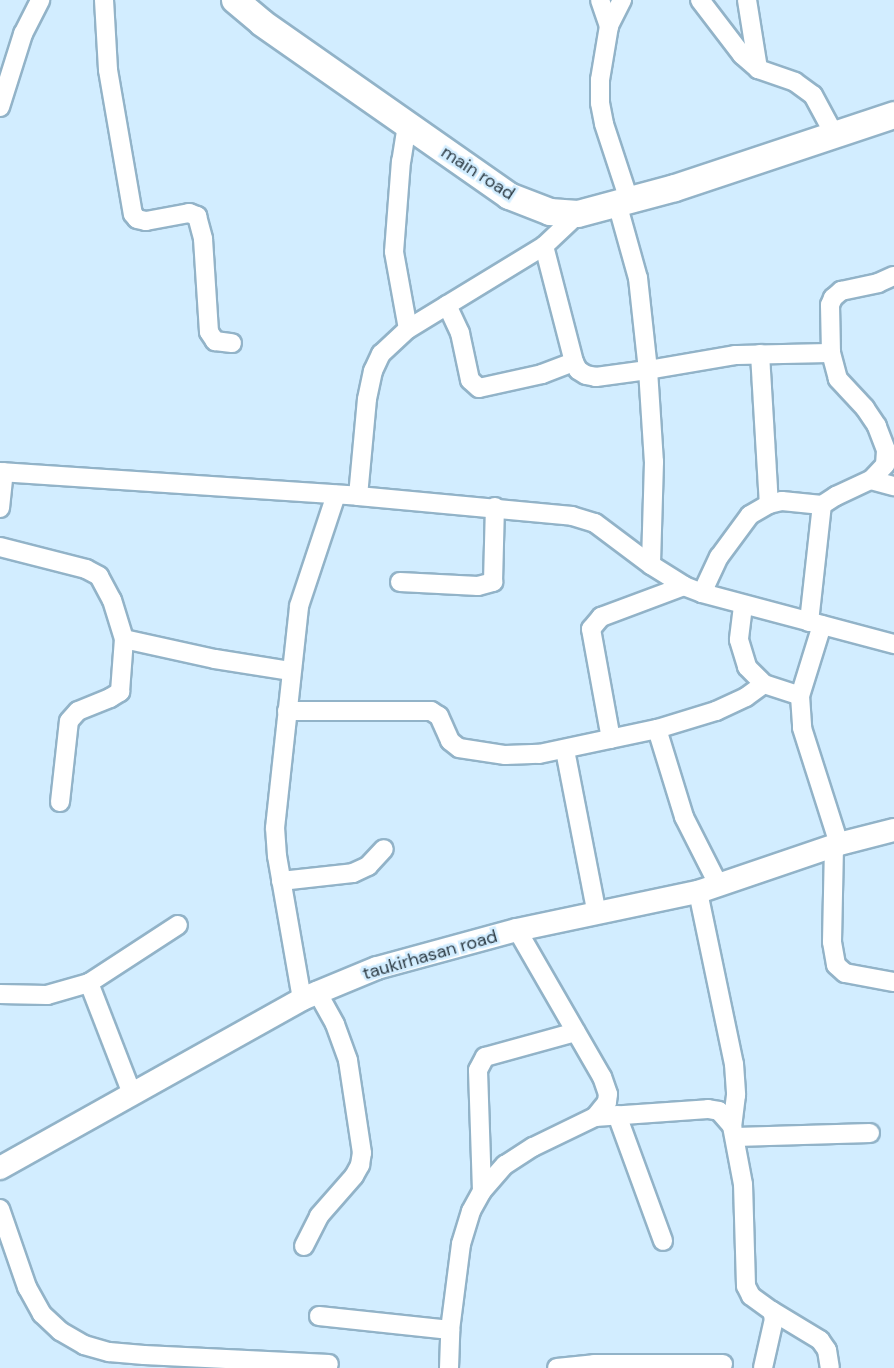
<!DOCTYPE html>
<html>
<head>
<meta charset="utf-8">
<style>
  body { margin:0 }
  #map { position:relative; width:894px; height:1368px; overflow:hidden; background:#d2edff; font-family:"DM Sans",sans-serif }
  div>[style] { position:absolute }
  .roads { filter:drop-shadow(2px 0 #92b3c8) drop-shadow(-2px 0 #92b3c8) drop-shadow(0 2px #92b3c8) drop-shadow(0 -2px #92b3c8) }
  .minor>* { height:18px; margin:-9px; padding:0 9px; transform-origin:9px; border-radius:9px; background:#fff }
  .tertiary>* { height:22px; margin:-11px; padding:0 11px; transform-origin:11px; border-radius:11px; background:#fff }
  .secondary>* { height:26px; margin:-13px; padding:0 13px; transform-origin:13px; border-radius:13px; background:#fff }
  span { translate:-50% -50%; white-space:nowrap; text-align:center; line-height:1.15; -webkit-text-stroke:5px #d2edff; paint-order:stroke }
  .street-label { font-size:18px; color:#2e3c45 }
</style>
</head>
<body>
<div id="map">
  <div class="roads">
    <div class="minor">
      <i style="left:104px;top:0;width:70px;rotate:86.7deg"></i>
      <i style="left:108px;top:70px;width:146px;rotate:80.2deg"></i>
      <i style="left:133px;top:214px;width:6px;rotate:51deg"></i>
      <i style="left:137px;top:219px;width:9px;rotate:13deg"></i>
      <i style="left:146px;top:221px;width:44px;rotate:-10.5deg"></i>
      <i style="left:189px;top:213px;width:9px;rotate:21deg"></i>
      <i style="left:197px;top:216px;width:24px;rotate:75deg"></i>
      <i style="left:203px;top:239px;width:93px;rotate:86.3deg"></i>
      <i style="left:209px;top:332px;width:11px;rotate:56deg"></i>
      <i style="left:215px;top:341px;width:17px;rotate:7deg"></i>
      <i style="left:600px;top:0;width:28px;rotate:71deg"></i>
      <i style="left:622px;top:0;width:29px;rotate:117deg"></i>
      <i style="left:609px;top:26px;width:55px;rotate:99.5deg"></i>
      <i style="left:600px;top:80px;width:23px;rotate:90deg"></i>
      <i style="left:600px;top:103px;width:21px;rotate:79deg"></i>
      <i style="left:604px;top:124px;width:80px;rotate:71.8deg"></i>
      <i style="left:700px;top:0;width:69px;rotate:52.6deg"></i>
      <i style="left:742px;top:55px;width:21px;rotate:41deg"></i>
      <i style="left:758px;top:69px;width:39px;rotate:19deg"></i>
      <i style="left:795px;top:82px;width:22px;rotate:36deg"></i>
      <i style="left:813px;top:95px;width:44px;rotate:61.7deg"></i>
      <i style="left:747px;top:0;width:70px;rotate:80.9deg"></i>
      <i style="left:0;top:107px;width:77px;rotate:-72.5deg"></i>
      <i style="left:23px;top:34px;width:38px;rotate:-63deg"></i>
      <i style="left:407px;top:125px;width:36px;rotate:99deg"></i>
      <i style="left:401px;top:161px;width:91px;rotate:94.4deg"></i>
      <i style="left:394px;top:252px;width:78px;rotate:79.7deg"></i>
      <i style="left:617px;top:203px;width:78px;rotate:74.4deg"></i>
      <i style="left:638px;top:278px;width:93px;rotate:83.8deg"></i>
      <i style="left:648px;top:370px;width:92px;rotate:86.3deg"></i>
      <i style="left:654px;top:462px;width:103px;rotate:91.7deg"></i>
      <i style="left:544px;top:246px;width:120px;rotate:75.5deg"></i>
      <i style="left:574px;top:362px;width:9px;rotate:63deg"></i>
      <i style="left:578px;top:370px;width:9px;rotate:32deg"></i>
      <i style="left:586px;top:375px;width:10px;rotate:11deg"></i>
      <i style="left:596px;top:377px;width:52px;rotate:-7.7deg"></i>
      <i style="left:648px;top:370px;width:88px;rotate:-9.8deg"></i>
      <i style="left:735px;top:355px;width:96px;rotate:-1.2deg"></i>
      <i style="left:447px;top:305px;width:31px;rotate:65deg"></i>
      <i style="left:460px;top:333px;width:48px;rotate:78deg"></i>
      <i style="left:470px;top:380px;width:12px;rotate:42deg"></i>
      <i style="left:479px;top:388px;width:65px;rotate:-12.5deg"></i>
      <i style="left:542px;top:374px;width:34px;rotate:-21deg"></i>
      <i style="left:760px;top:354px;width:150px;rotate:86.6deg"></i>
      <i style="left:0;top:472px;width:359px;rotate:3.8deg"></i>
      <i style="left:358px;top:496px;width:215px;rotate:5.3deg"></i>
      <i style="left:572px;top:516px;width:24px;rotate:17deg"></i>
      <i style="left:595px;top:523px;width:70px;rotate:36.9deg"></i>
      <i style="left:651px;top:565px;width:39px;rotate:32deg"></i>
      <i style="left:684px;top:586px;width:19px;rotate:21deg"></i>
      <i style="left:702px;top:593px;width:199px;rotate:14.9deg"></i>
      <i style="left:871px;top:480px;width:24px;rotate:15deg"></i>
      <i style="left:358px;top:496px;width:97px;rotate:-84.7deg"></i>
      <i style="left:367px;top:399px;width:29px;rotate:-78deg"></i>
      <i style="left:373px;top:371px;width:19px;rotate:-65deg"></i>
      <i style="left:381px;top:354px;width:37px;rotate:-43deg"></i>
      <i style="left:408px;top:329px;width:159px;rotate:-31.4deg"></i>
      <i style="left:544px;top:246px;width:47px;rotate:-43.3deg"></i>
      <i style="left:0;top:508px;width:36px;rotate:-84deg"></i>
      <i style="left:0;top:547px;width:89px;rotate:14.3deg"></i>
      <i style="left:86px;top:569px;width:15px;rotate:28deg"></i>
      <i style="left:99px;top:576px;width:27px;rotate:62deg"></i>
      <i style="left:112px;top:600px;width:41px;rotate:72.9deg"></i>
      <i style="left:124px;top:639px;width:93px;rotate:12.4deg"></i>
      <i style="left:215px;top:659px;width:77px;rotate:9deg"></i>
      <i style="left:400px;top:582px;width:78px;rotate:2.9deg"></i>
      <i style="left:478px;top:586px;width:16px;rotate:-15deg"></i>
      <i style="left:493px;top:582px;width:75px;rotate:-88.5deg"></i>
      <i style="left:702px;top:593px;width:40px;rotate:-65deg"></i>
      <i style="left:719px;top:557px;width:52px;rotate:-53.6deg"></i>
      <i style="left:750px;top:515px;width:22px;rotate:-30deg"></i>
      <i style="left:769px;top:504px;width:13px;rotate:-13deg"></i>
      <i style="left:782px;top:501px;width:40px;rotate:5.7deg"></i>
      <i style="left:743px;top:606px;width:34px;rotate:97deg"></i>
      <i style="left:739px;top:640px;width:28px;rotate:73deg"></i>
      <i style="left:747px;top:667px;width:24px;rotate:45deg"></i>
      <i style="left:764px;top:684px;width:38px;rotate:18deg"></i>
      <i style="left:809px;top:622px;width:118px;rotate:-83.7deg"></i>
      <i style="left:822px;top:505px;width:17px;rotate:-33deg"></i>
      <i style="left:836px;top:496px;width:38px;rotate:-25deg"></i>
      <i style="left:871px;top:480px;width:21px;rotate:-47deg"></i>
      <i style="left:885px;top:465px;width:15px;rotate:-86deg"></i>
      <i style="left:886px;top:450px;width:26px;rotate:-111deg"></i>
      <i style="left:877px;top:426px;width:22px;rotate:-124deg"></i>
      <i style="left:865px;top:408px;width:40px;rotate:-133deg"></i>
      <i style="left:838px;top:379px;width:27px;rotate:-105deg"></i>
      <i style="left:831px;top:353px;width:48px;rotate:-91.2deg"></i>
      <i style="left:830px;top:305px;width:8px;rotate:-67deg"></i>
      <i style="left:833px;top:298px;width:11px;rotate:-41deg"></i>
      <i style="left:841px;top:291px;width:38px;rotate:-12deg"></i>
      <i style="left:878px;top:283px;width:17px;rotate:-24deg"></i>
      <i style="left:822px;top:625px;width:74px;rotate:107.2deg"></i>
      <i style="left:800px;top:696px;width:32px;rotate:86deg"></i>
      <i style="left:802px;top:728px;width:122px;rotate:72.3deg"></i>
      <i style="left:287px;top:711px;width:144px"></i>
      <i style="left:431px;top:711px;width:9px;rotate:32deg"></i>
      <i style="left:439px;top:716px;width:27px;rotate:66deg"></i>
      <i style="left:450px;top:741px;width:11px;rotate:38deg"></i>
      <i style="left:459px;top:748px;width:47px;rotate:8.7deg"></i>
      <i style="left:505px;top:755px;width:34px;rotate:-2deg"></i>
      <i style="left:539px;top:754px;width:121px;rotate:-12deg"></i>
      <i style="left:657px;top:729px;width:62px;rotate:-17deg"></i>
      <i style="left:716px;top:711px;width:33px;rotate:-25deg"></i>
      <i style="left:746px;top:697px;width:22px;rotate:-36deg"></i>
      <i style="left:657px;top:729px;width:92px;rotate:72.9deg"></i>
      <i style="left:684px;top:817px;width:77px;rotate:63.1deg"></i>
      <i style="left:611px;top:739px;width:112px;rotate:-100.3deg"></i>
      <i style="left:591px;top:629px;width:16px;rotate:-50deg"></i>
      <i style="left:601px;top:617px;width:89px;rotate:-20.5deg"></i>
      <i style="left:565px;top:750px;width:167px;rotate:79deg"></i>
      <i style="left:60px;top:802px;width:81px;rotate:-83.7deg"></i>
      <i style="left:69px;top:721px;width:13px;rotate:-48deg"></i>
      <i style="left:78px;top:711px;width:35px;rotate:-22deg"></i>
      <i style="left:110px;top:698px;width:12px;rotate:-31deg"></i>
      <i style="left:120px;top:692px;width:53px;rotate:-85.7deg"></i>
      <i style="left:834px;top:846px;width:96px;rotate:91.2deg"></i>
      <i style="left:832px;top:942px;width:23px;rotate:80deg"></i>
      <i style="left:836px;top:965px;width:12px;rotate:42deg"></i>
      <i style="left:845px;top:973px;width:50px;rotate:10.4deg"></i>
      <i style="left:281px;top:881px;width:72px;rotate:-6.3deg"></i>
      <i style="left:353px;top:873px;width:17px;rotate:-25deg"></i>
      <i style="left:368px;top:866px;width:23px;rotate:-47deg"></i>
      <i style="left:698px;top:892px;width:176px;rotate:78.2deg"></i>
      <i style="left:734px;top:1064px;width:31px;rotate:86deg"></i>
      <i style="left:736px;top:1095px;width:31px;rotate:97deg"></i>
      <i style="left:89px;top:983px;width:119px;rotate:68.8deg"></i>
      <i style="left:0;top:994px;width:47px;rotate:1.2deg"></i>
      <i style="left:47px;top:995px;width:44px;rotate:-15.9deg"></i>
      <i style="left:89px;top:983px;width:106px;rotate:-33.1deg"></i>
      <i style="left:302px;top:999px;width:145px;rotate:-99.9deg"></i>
      <i style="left:277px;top:856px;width:28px;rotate:-94deg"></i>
      <i style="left:275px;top:828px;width:223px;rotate:-83.8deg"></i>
      <i style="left:299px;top:606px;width:117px;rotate:-71.6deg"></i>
      <i style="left:617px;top:1115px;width:134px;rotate:69.9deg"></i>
      <i style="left:595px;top:1117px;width:113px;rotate:-4deg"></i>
      <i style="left:708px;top:1109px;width:11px;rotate:10deg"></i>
      <i style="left:719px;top:1111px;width:20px;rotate:49deg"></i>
      <i style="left:732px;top:1126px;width:59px;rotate:79.3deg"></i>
      <i style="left:743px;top:1184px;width:102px;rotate:88.3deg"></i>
      <i style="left:746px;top:1286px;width:11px;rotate:63deg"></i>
      <i style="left:751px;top:1296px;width:26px;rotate:36deg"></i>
      <i style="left:772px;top:1311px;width:8px;rotate:76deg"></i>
      <i style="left:774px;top:1319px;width:50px;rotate:102.7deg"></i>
      <i style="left:736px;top:1137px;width:134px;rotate:-1.7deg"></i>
      <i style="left:482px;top:1191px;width:121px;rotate:-91.9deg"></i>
      <i style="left:478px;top:1070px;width:15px;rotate:-62deg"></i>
      <i style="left:485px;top:1057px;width:94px;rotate:-15.4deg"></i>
      <i style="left:0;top:1209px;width:83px;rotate:70.9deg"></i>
      <i style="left:27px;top:1287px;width:31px;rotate:61deg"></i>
      <i style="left:42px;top:1314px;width:25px;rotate:43deg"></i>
      <i style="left:60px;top:1331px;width:28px;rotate:30deg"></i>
      <i style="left:84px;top:1345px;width:26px;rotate:16deg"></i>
      <i style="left:109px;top:1352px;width:35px;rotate:5deg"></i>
      <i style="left:144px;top:1355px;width:185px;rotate:2.8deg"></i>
      <i style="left:304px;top:1246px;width:34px;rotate:-63deg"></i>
      <i style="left:319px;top:1216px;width:53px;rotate:-48.8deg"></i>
      <i style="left:354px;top:1176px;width:13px;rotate:-61deg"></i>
      <i style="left:360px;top:1165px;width:12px;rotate:-81deg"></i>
      <i style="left:362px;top:1153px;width:94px;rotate:-98.6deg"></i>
      <i style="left:348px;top:1060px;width:38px;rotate:-110deg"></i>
      <i style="left:335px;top:1024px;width:38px;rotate:-119deg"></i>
      <i style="left:772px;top:1311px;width:56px;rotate:31.1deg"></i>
      <i style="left:820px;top:1340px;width:12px;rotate:55deg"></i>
      <i style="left:827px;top:1350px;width:18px;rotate:81deg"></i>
      <i style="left:319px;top:1316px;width:132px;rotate:6.1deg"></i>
      <i style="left:449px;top:1368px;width:38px;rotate:-88deg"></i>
      <i style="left:450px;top:1330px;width:87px;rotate:-82.7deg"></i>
      <i style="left:461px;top:1244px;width:34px;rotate:-73deg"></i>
      <i style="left:471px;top:1211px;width:23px;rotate:-61deg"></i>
      <i style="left:482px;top:1191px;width:35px;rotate:-49deg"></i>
      <i style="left:505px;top:1165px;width:33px;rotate:-33deg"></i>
      <i style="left:533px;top:1147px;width:69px;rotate:-25.8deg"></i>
      <i style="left:595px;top:1117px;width:19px;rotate:-51deg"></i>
      <i style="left:607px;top:1102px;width:8px;rotate:-83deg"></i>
      <i style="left:608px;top:1094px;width:18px;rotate:-109deg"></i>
      <i style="left:602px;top:1077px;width:170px;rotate:-120deg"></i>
      <i style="left:557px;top:1368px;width:37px;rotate:-6deg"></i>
      <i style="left:594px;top:1364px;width:129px"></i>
    </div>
    <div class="tertiary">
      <i style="left:0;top:1168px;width:346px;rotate:-29.2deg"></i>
      <i style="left:302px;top:999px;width:81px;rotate:-22.5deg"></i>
      <i style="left:377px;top:968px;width:145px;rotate:-15.2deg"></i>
      <i style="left:517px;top:930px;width:185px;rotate:-11.9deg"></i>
      <i style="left:698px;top:892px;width:149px;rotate:-18.8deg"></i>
      <i style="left:839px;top:844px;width:57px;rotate:-14.3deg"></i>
    </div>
    <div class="secondary">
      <i style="left:235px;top:0;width:35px;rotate:40deg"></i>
      <i style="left:262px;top:23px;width:302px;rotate:35deg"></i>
      <i style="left:509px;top:196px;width:44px;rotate:21.3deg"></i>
      <i style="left:550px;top:212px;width:28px;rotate:4deg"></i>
      <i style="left:578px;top:214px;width:100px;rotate:-15deg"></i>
      <i style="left:675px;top:188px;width:231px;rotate:-18.4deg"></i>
    </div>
  </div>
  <div class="street-label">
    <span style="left:478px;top:173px;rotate:33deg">main road</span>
    <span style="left:430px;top:955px;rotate:-16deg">taukirhasan road</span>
  </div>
</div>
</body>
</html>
